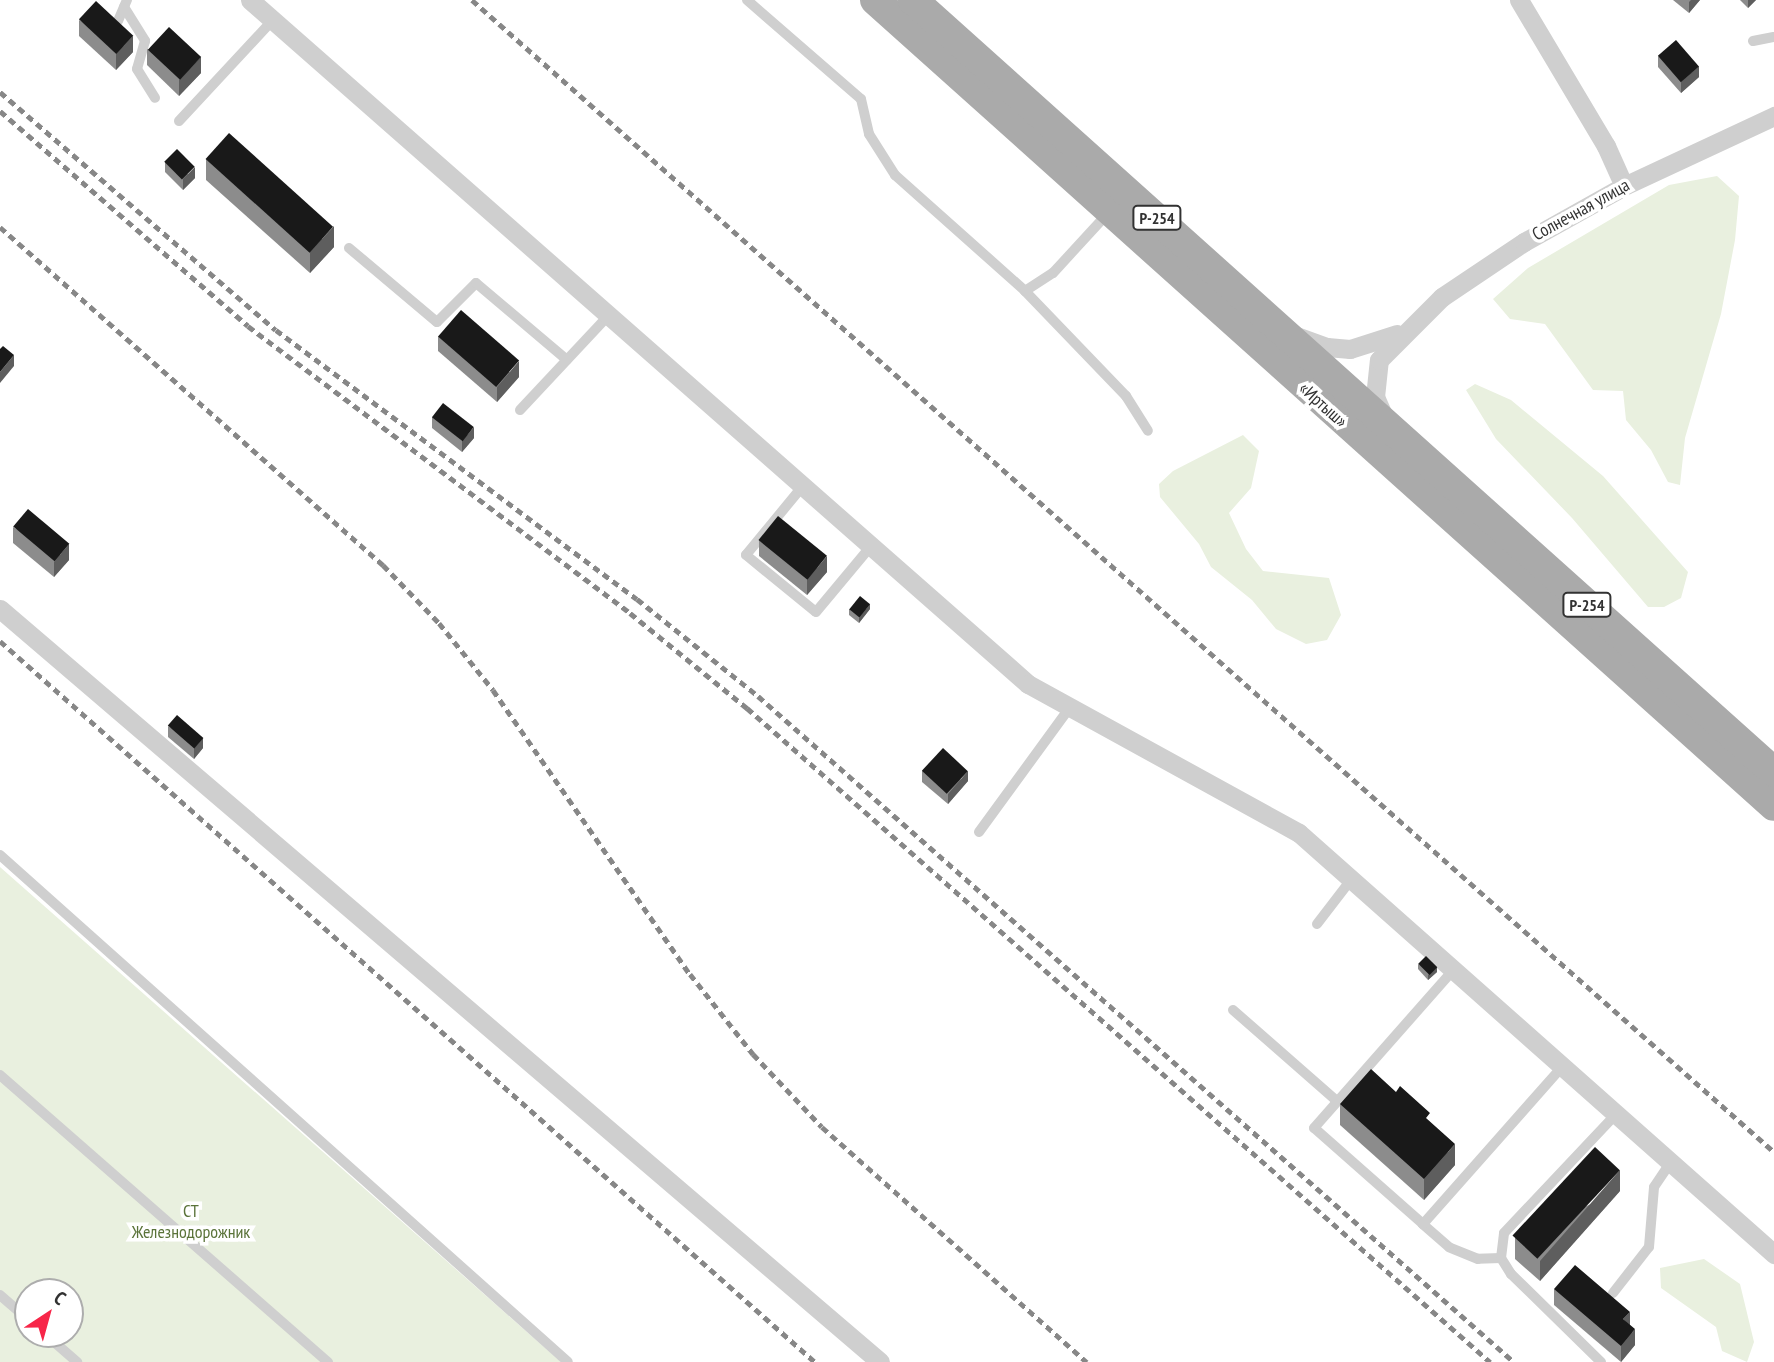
<!DOCTYPE html>
<html>
<head>
<meta charset="utf-8">
<style>
  body { margin:0 }
  #map { position:relative; width:1774px; height:1362px; overflow:hidden; background:#fff; font-family:"PT Sans Narrow",sans-serif }
  div>[style] { position:absolute }
  .green>* { inset:0; background:#e9f0df }
  .service>* { height:10px; margin:-5px; padding:0 5px; transform-origin:5px; border-radius:5px; background:#cfcfcf }
  .minor>* { height:19px; margin:-9.5px; padding:0 9.5px; transform-origin:9.5px; border-radius:9.5px; background:#cfcfcf }
  .primary>* { height:30px; margin:-15px; padding:0 15px; transform-origin:15px; border-radius:15px; background:#aaa }
  .rail>* { height:5px; margin-top:-2.5px; transform-origin:0; background:repeating-linear-gradient(90deg,#878787 0 7px,transparent 0 12px) }
  .wall>* { inset:0; background:#8c8c8c }
  .shaded-wall>* { inset:0; background:#5e5e5e }
  .building>* { inset:0; background:#191919; transform-origin:0 0 }
  span { translate:-50% -50%; white-space:nowrap; text-align:center; line-height:1.15; -webkit-text-stroke:7px #fff; paint-order:stroke }
  .shield-label span { padding:2px 5px; background:#fff; border:2px solid; border-radius:5px; -webkit-text-stroke-width:0 }
  .shield-label { font-size:16px; color:#323232; font-weight:700 }
  .street-label { font-size:18px; color:#323232 }
  .park-label { font-size:18px; color:#5a7339 }
  .north { position:absolute; left:14px; top:1278px; width:70px; height:70px; box-sizing:border-box; background:#fff; border:2px solid #adadad; border-radius:50%; rotate:36deg; font-size:19px; font-weight:700; line-height:28px; text-align:center; color:#323232 }
  .north::after { content:''; display:block; margin:auto; width:24px; height:32px; background:#f72649; clip-path:polygon(50% 0,100% 100%,50% 72%,0 100%) }
</style>
</head>
<body>
<div id="map">
  <div class="green">
    <i style="clip-path:polygon(1717px 176px,1739px 196px,1735px 240px,1721px 314px,1685px 438px,1680px 485px,1668px 482px,1651px 450px,1626px 420px,1623px 391px,1593px 390px,1545px 324px,1510px 319px,1493px 299px,1528px 268px,1669px 185px)"></i>
    <i style="clip-path:polygon(1475px 384px,1511px 400px,1603px 476px,1688px 572px,1681px 598px,1664px 607px,1648px 607px,1572px 518px,1496px 439px,1466px 390px)"></i>
    <i style="clip-path:polygon(1243px 435px,1259px 451px,1251px 488px,1229px 513px,1246px 549px,1263px 571px,1329px 578px,1341px 615px,1327px 640px,1306px 644px,1276px 629px,1252px 600px,1211px 567px,1199px 544px,1160px 497px,1159px 484px,1173px 471px)"></i>
    <i style="clip-path:polygon(evenodd,0 867px,561px 1362px,0 1362px,0 867px,28px 1292px,70px 1292px,70px 1334px,28px 1334px,28px 1292px)"></i>
    <i style="clip-path:polygon(1704px 1259px,1740px 1284px,1754px 1342px,1747px 1362px,1722px 1351px,1716px 1327px,1661px 1288px,1660px 1268px)"></i>
  </div>
  <div class="service">
    <i style="left:747px;top:0;width:151px;rotate:41deg"></i>
    <i style="left:861px;top:99px;width:36px;rotate:77deg"></i>
    <i style="left:869px;top:134px;width:49px;rotate:57.6deg"></i>
    <i style="left:895px;top:175px;width:174px;rotate:41.7deg"></i>
    <i style="left:1025px;top:291px;width:146px;rotate:46.1deg"></i>
    <i style="left:1126px;top:396px;width:41px;rotate:57.8deg"></i>
    <i style="left:124px;top:7px;width:40px;rotate:58deg"></i>
    <i style="left:145px;top:41px;width:29px;rotate:106deg"></i>
    <i style="left:137px;top:69px;width:34px;rotate:58deg"></i>
    <i style="left:118px;top:21px;width:23px;rotate:-67deg"></i>
    <i style="left:1753px;top:41px;width:21px;rotate:-11deg"></i>
    <i style="left:179px;top:121px;width:138px;rotate:-47.1deg"></i>
    <i style="left:349px;top:248px;width:115px;rotate:40.1deg"></i>
    <i style="left:437px;top:322px;width:55px;rotate:-45deg"></i>
    <i style="left:476px;top:283px;width:119px;rotate:40.2deg"></i>
    <i style="left:1025px;top:291px;width:33px;rotate:-33deg"></i>
    <i style="left:1053px;top:273px;width:81px;rotate:-47.5deg"></i>
    <i style="left:520px;top:410px;width:130px;rotate:-46.9deg"></i>
    <i style="left:802px;top:487px;width:88px;rotate:129.5deg"></i>
    <i style="left:746px;top:555px;width:90px;rotate:39.2deg"></i>
    <i style="left:816px;top:612px;width:86px;rotate:-50.2deg"></i>
    <i style="left:979px;top:832px;width:151px;rotate:-53.9deg"></i>
    <i style="left:0;top:855px;width:761px;rotate:41.75deg"></i>
    <i style="left:1317px;top:924px;width:59px;rotate:-52.5deg"></i>
    <i style="left:1233px;top:1010px;width:138px;rotate:41.2deg"></i>
    <i style="left:0;top:1075px;width:436px;rotate:41.2deg"></i>
    <i style="left:1423px;top:1224px;width:145px;rotate:-138.6deg"></i>
    <i style="left:1314px;top:1128px;width:212px;rotate:-48.6deg"></i>
    <i style="left:1501px;top:1258px;width:23px;rotate:178deg"></i>
    <i style="left:1478px;top:1259px;width:31px;rotate:-158deg"></i>
    <i style="left:1449px;top:1247px;width:35px;rotate:-139deg"></i>
    <i style="left:1423px;top:1224px;width:211px;rotate:-48.5deg"></i>
    <i style="left:1613px;top:1293px;width:58px;rotate:-52deg"></i>
    <i style="left:1649px;top:1247px;width:60px;rotate:-85.2deg"></i>
    <i style="left:1654px;top:1187px;width:30px;rotate:-56deg"></i>
    <i style="left:0;top:1295px;width:37px;rotate:41deg"></i>
    <i style="left:45px;top:1334px;width:43px;rotate:41.2deg"></i>
    <i style="left:1601px;top:1362px;width:126px;rotate:-135.6deg"></i>
    <i style="left:1511px;top:1274px;width:19px;rotate:-122deg"></i>
    <i style="left:1501px;top:1258px;width:25px;rotate:-83deg"></i>
    <i style="left:1504px;top:1233px;width:163px;rotate:-46.7deg"></i>
  </div>
  <div class="minor">
    <i style="left:250px;top:0;width:1036px;rotate:41.32deg"></i>
    <i style="left:1028px;top:684px;width:309px;rotate:28.8deg"></i>
    <i style="left:1299px;top:833px;width:635px;rotate:41.55deg"></i>
    <i style="left:1519px;top:0;width:170px;rotate:59.2deg"></i>
    <i style="left:1606px;top:146px;width:44px;rotate:65.8deg"></i>
    <i style="left:1296px;top:336px;width:33px;rotate:20deg"></i>
    <i style="left:1327px;top:347px;width:23px;rotate:5deg"></i>
    <i style="left:1350px;top:349px;width:49px;rotate:-17.7deg"></i>
    <i style="left:1384px;top:417px;width:22px;rotate:-114deg"></i>
    <i style="left:1375px;top:397px;width:37px;rotate:-84deg"></i>
    <i style="left:1379px;top:360px;width:89px;rotate:-45deg"></i>
    <i style="left:1442px;top:297px;width:99px;rotate:-33.9deg"></i>
    <i style="left:1524px;top:242px;width:115px;rotate:-29.2deg"></i>
    <i style="left:1624px;top:186px;width:166px;rotate:-25deg"></i>
    <i style="left:0;top:609px;width:1158px;rotate:40.55deg"></i>
  </div>
  <div class="primary">
    <i style="left:875px;top:0;width:1207px;rotate:41.88deg"></i>
    <i style="left:913px;top:0;width:1156px;rotate:41.88deg"></i>
  </div>
  <div class="rail">
    <i style="left:472px;top:0;width:1738px;rotate:41.5deg"></i>
    <i style="left:0;top:92px;width:364px;rotate:40.8deg"></i>
    <i style="left:276px;top:330px;width:450px;rotate:36.7deg"></i>
    <i style="left:637px;top:599px;width:155px;rotate:38.7deg"></i>
    <i style="left:758px;top:696px;width:1008px;rotate:41.38deg"></i>
    <i style="left:0;top:111px;width:328px;rotate:40.9deg"></i>
    <i style="left:248px;top:326px;width:478px;rotate:36.9deg"></i>
    <i style="left:630px;top:613px;width:151px;rotate:39.1deg"></i>
    <i style="left:747px;top:708px;width:990px;rotate:41.35deg"></i>
    <i style="left:0;top:227px;width:511px;rotate:41.43deg"></i>
    <i style="left:383px;top:565px;width:81px;rotate:46deg"></i>
    <i style="left:439px;top:623px;width:86px;rotate:51.1deg"></i>
    <i style="left:493px;top:690px;width:346px;rotate:55.3deg"></i>
    <i style="left:690px;top:974px;width:102px;rotate:51.8deg"></i>
    <i style="left:753px;top:1054px;width:100px;rotate:46.6deg"></i>
    <i style="left:822px;top:1127px;width:354px;rotate:41.6deg"></i>
    <i style="left:0;top:641px;width:1088px;rotate:41.5deg"></i>
  </div>
  <div class="wall">
    <i style="clip-path:polygon(1673px 0,1700px 0,1689px 13px)"></i>
    <i style="clip-path:polygon(1740px 0,1756px 0,1748px 8px)"></i>
    <i style="clip-path:polygon(79px 20px,133px 52px,116px 70px,79px 36px)"></i>
    <i style="clip-path:polygon(147px 49px,201px 73px,179px 96px,147px 65px)"></i>
    <i style="clip-path:polygon(1658px 56px,1699px 77px,1681px 93px,1658px 67px)"></i>
    <i style="clip-path:polygon(206px 159px,334px 247px,310px 273px,206px 180px)"></i>
    <i style="clip-path:polygon(165px 162px,195px 178px,183px 190px,165px 172px)"></i>
    <i style="clip-path:polygon(438px 336px,519px 377px,497px 402px,438px 351px)"></i>
    <i style="clip-path:polygon(432px 417px,474px 438px,462px 452px,432px 428px)"></i>
    <i style="clip-path:polygon(13px 527px,69px 560px,54px 577px,13px 543px)"></i>
    <i style="clip-path:polygon(759px 540px,827px 572px,807px 595px,759px 556px)"></i>
    <i style="clip-path:polygon(849px 609px,870px 609px,859px 623px,849px 615px)"></i>
    <i style="clip-path:polygon(168px 726px,203px 748px,194px 759px,168px 737px)"></i>
    <i style="clip-path:polygon(922px 771px,968px 781px,948px 804px,922px 782px)"></i>
    <i style="clip-path:polygon(1418px 964px,1437px 972px,1428px 980px,1418px 969px)"></i>
    <i style="clip-path:polygon(1340px 1104px,1430px 1122px,1455px 1165px,1424px 1200px,1340px 1125px)"></i>
    <i style="clip-path:polygon(1620px 1191px,1540px 1281px,1515px 1259px,1515px 1238px)"></i>
    <i style="clip-path:polygon(1554px 1289px,1630px 1325px,1635px 1345px,1621px 1362px,1554px 1305px)"></i>
  </div>
  <div class="shaded-wall">
    <i style="clip-path:polygon(1691px 0,1700px 0,1689px 13px,1689px 2px)"></i>
    <i style="clip-path:polygon(1748px 0,1756px 0,1748px 8px)"></i>
    <i style="clip-path:polygon(133px 36px,133px 52px,116px 70px,116px 54px)"></i>
    <i style="clip-path:polygon(201px 57px,201px 73px,179px 96px,179px 80px)"></i>
    <i style="clip-path:polygon(1699px 66px,1699px 77px,1681px 93px,1681px 82px)"></i>
    <i style="clip-path:polygon(195px 167px,195px 178px,183px 190px,183px 179px)"></i>
    <i style="clip-path:polygon(334px 226px,334px 247px,310px 273px,310px 252px)"></i>
    <i style="clip-path:polygon(14px 355px,14px 366px,0 383px,0 372px)"></i>
    <i style="clip-path:polygon(519px 361px,519px 377px,497px 402px,497px 387px)"></i>
    <i style="clip-path:polygon(474px 427px,474px 438px,462px 452px,462px 441px)"></i>
    <i style="clip-path:polygon(69px 544px,69px 560px,54px 577px,54px 562px)"></i>
    <i style="clip-path:polygon(827px 556px,827px 572px,807px 595px,807px 580px)"></i>
    <i style="clip-path:polygon(870px 604px,870px 609px,859px 623px,859px 618px)"></i>
    <i style="clip-path:polygon(203px 738px,203px 748px,194px 759px,194px 748px)"></i>
    <i style="clip-path:polygon(968px 771px,968px 781px,948px 804px,948px 794px)"></i>
    <i style="clip-path:polygon(1437px 967px,1437px 972px,1428px 980px,1428px 975px)"></i>
    <i style="clip-path:polygon(1455px 1144px,1455px 1165px,1424px 1200px,1424px 1179px)"></i>
    <i style="clip-path:polygon(1620px 1170px,1620px 1191px,1540px 1281px,1540px 1261px)"></i>
    <i style="clip-path:polygon(1630px 1312px,1630px 1327px,1623px 1319px)"></i>
    <i style="clip-path:polygon(1635px 1329px,1635px 1345px,1621px 1362px,1621px 1346px)"></i>
  </div>
  <div class="building">
    <i style="left:96px;top:1px;width:51px;height:25px;rotate:43deg"></i>
    <i style="left:169px;top:27px;width:44px;height:31px;rotate:43deg"></i>
    <i style="left:1676px;top:40px;width:35px;height:24px;rotate:49deg"></i>
    <i style="left:229px;top:133px;width:140px;height:35px;rotate:42deg"></i>
    <i style="left:177px;top:149px;width:25px;height:18px;rotate:45deg"></i>
    <i style="left:461px;top:310px;width:77px;height:35px;rotate:41deg"></i>
    <i style="clip-path:polygon(3px 346px,14px 355px,0 372px,0 349px)"></i>
    <i style="left:443px;top:403px;width:39px;height:18px;rotate:38deg"></i>
    <i style="left:28px;top:509px;width:54px;height:23px;rotate:40deg"></i>
    <i style="left:778px;top:516px;width:63px;height:31px;rotate:39deg"></i>
    <i style="left:860px;top:596px;width:13px;height:17px;rotate:39deg"></i>
    <i style="left:177px;top:715px;width:35px;height:14px;rotate:41deg"></i>
    <i style="left:943px;top:748px;width:34px;height:31px;rotate:43deg"></i>
    <i style="left:1426px;top:956px;width:16px;height:11px;rotate:45deg"></i>
    <i style="clip-path:polygon(1371px 1069px,1396px 1092px,1400px 1086px,1430px 1113px,1426px 1118px,1455px 1144px,1424px 1179px,1340px 1104px)"></i>
    <i style="left:1595px;top:1147px;width:34px;height:121px;rotate:43deg"></i>
    <i style="clip-path:polygon(1575px 1265px,1630px 1312px,1623px 1319px,1635px 1329px,1621px 1346px,1554px 1289px)"></i>
  </div>
  <div class="shield-label">
    <span style="left:1157px;top:218px">Р-254</span>
    <span style="left:1587px;top:605px">Р-254</span>
  </div>
  <div class="street-label">
    <span style="left:1581px;top:210px;rotate:-29deg">Солнечная улица</span>
    <span style="left:1323px;top:405px;rotate:42deg">«Иртыш»</span>
  </div>
  <div class="park-label">
    <span style="left:191px;top:1222px">СТ<br>Железнодорожник</span>
  </div>
  <div class="north">С</div>
</div>
</body>
</html>
